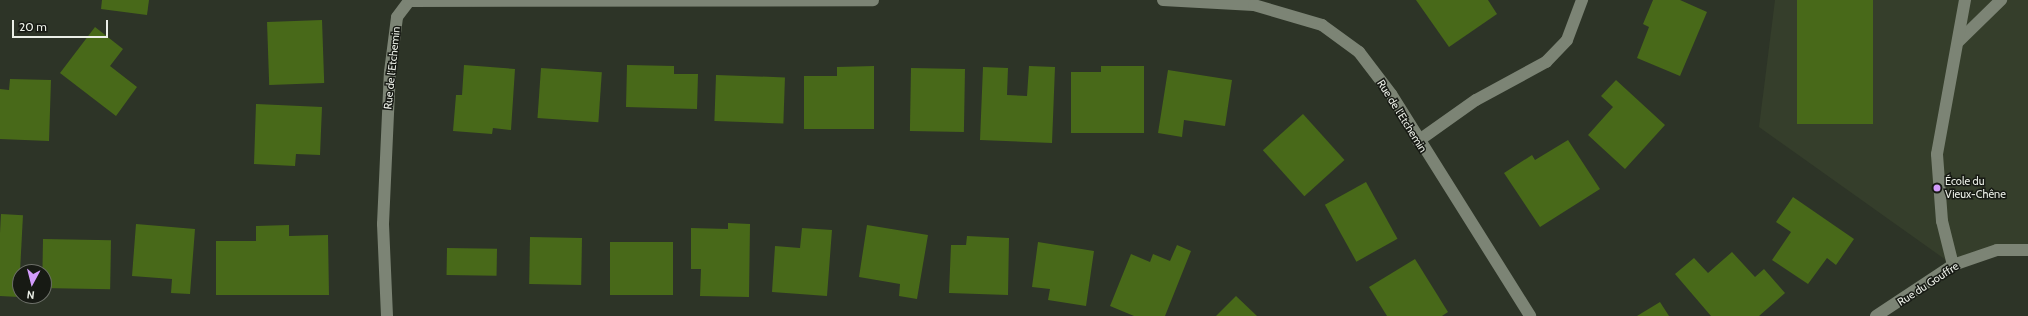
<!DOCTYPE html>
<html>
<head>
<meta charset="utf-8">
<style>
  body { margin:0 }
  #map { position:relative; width:2028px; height:316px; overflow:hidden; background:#2d3427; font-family:Cabin,sans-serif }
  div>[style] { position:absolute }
  .built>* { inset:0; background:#353e2b }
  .building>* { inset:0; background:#486919; transform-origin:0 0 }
  .street>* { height:12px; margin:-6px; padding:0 6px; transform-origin:6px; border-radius:6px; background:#7c8475 }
  .dots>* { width:11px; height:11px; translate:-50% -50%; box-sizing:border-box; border:2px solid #171a14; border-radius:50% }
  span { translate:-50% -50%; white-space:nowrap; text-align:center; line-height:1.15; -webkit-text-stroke:3px #171a14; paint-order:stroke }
  .street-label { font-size:11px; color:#ebefe7 }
  .poi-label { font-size:11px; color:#ebefe7 }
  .left { translate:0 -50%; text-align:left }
  .north { position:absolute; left:12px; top:264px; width:40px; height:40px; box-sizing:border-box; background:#171a14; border:1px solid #6c6f68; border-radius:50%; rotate:187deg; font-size:11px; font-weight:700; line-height:16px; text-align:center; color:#ebefe7 }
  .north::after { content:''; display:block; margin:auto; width:14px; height:18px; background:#d39cfc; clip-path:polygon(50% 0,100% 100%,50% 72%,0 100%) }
  .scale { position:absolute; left:12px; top:20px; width:96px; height:18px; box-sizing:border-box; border:2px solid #ebefe7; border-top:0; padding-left:5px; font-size:12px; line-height:14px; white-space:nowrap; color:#ebefe7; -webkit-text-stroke:3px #171a14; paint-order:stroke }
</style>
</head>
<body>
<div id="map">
  <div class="built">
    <i style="clip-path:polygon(1775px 0,2028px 0,2028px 250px,1953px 265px,1759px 127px)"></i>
  </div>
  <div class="building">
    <i style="clip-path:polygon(102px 0,149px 0,147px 15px,101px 9px)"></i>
    <i style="clip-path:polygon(1416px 0,1488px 0,1497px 14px,1449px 47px)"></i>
    <i style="clip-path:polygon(1653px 0,1680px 0,1707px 12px,1680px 76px,1637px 58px,1649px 27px,1643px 24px)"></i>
    <i style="left:1797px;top:0;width:76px;height:124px"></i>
    <i style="left:322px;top:20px;width:63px;height:55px;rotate:88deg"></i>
    <i style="clip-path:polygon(95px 27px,123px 49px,110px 66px,137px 87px,116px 116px,60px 73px)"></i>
    <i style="clip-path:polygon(464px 65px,515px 69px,511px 130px,493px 128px,492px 134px,453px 131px,456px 95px,462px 95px)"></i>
    <i style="clip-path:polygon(627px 65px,674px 66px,674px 74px,698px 74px,697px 109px,626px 107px)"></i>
    <i style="clip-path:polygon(874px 66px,874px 129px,804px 129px,804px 76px,837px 76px,837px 67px)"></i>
    <i style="clip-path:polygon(1029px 66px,1055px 67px,1052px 143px,980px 140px,983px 67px,1008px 68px,1007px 95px,1027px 96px)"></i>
    <i style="clip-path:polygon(1101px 66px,1144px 66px,1144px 133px,1071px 133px,1071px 72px,1101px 72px)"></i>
    <i style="left:541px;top:68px;width:61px;height:50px;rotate:4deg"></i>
    <i style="left:911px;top:68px;width:54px;height:63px;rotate:1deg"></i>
    <i style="clip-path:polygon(1168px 70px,1232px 80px,1225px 126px,1184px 120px,1182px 137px,1158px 133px)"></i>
    <i style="left:716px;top:75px;width:69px;height:46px;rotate:2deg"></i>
    <i style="clip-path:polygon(10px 79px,51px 80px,49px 141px,0 139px,0 89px,9px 90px)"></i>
    <i style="clip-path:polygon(1616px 80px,1665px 125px,1625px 169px,1588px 135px,1613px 107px,1601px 96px)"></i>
    <i style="clip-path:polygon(256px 104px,322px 107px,320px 155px,296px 154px,295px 166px,254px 164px)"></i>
    <i style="left:1303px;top:114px;width:62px;height:54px;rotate:48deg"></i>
    <i style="clip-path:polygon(1568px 140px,1600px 189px,1540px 227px,1504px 173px,1532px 155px,1535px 160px)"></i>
    <i style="left:1366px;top:182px;width:65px;height:47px;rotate:61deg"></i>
    <i style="clip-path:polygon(1793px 197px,1854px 239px,1836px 265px,1827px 258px,1808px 284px,1772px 260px,1791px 232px,1776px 222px)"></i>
    <i style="left:1px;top:214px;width:22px;height:82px;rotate:3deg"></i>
    <i style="clip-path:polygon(728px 223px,750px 224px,749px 297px,700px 296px,701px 269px,691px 269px,691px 228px,728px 229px)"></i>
    <i style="clip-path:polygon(136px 224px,195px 229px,190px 294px,171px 293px,172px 279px,132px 276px)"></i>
    <i style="clip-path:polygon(289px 225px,289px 236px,328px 235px,329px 295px,216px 295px,216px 241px,256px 241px,256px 226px)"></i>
    <i style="clip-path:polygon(867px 225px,928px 235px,917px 299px,899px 296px,900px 284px,859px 277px)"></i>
    <i style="clip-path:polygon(802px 228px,832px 230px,827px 296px,772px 292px,775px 246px,800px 248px)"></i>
    <i style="clip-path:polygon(967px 236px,1009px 238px,1008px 295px,949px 293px,951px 245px,966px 245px)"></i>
    <i style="left:530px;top:237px;width:52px;height:47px;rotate:1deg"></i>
    <i style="left:43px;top:239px;width:68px;height:49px;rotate:1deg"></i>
    <i style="left:610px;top:242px;width:63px;height:53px"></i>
    <i style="clip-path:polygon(1038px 242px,1094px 251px,1086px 306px,1048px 300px,1050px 289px,1032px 287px)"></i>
    <i style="clip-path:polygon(1177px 245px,1191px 251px,1165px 316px,1134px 316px,1110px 306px,1131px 254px,1150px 262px,1153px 254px,1170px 261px)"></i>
    <i style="left:447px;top:248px;width:50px;height:27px;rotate:1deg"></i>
    <i style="clip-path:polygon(1732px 252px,1755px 277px,1764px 269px,1785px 293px,1759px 316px,1711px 316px,1675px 274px,1694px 258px,1708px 273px)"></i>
    <i style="clip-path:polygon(1415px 259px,1448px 312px,1442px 316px,1387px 316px,1369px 287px)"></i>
    <i style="clip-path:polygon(1236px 296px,1257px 316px,1216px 316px)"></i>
    <i style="clip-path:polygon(1660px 302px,1669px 316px,1637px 316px)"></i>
  </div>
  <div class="street">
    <i style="left:1163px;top:0;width:91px;rotate:3.1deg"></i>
    <i style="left:1254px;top:5px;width:71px;rotate:16.4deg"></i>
    <i style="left:1322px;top:25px;width:46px;rotate:36.1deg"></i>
    <i style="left:1359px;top:52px;width:53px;rotate:52.7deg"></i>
    <i style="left:1391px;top:94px;width:262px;rotate:57.9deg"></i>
    <i style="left:1959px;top:41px;width:59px;rotate:-44.3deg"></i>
    <i style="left:1418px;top:141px;width:71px;rotate:-35.3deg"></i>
    <i style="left:1476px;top:100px;width:80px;rotate:-28.5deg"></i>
    <i style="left:1546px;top:62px;width:30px;rotate:-46deg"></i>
    <i style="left:1567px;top:40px;width:43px;rotate:-69.4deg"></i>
    <i style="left:1953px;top:265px;width:45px;rotate:-104deg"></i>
    <i style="left:1942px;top:221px;width:67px;rotate:-94.3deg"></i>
    <i style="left:1937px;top:154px;width:157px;rotate:-79.7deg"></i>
    <i style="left:387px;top:316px;width:92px;rotate:-92.5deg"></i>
    <i style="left:383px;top:224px;width:152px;rotate:-87.4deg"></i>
    <i style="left:390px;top:72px;width:55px;rotate:-82.7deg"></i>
    <i style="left:397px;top:17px;width:20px;rotate:-53deg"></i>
    <i style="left:409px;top:1px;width:464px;rotate:-0.1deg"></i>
    <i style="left:1876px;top:316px;width:92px;rotate:-33.5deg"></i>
    <i style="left:1953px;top:265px;width:46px;rotate:-18.8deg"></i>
    <i style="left:1997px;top:250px;width:31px"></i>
  </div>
  <div class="dots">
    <i style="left:1937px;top:188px;background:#d39cfc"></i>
  </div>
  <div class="street-label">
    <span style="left:392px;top:68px;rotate:-84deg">Rue de l'Etchemin</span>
    <span style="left:1402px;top:116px;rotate:58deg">Rue de l'Etchemin</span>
    <span style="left:1928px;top:284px;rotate:-33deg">Rue du Gouffre</span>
  </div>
  <div class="poi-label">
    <span class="left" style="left:1945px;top:188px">École du<br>Vieux-Chêne</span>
  </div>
  <div class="north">N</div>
  <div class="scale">20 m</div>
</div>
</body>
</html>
